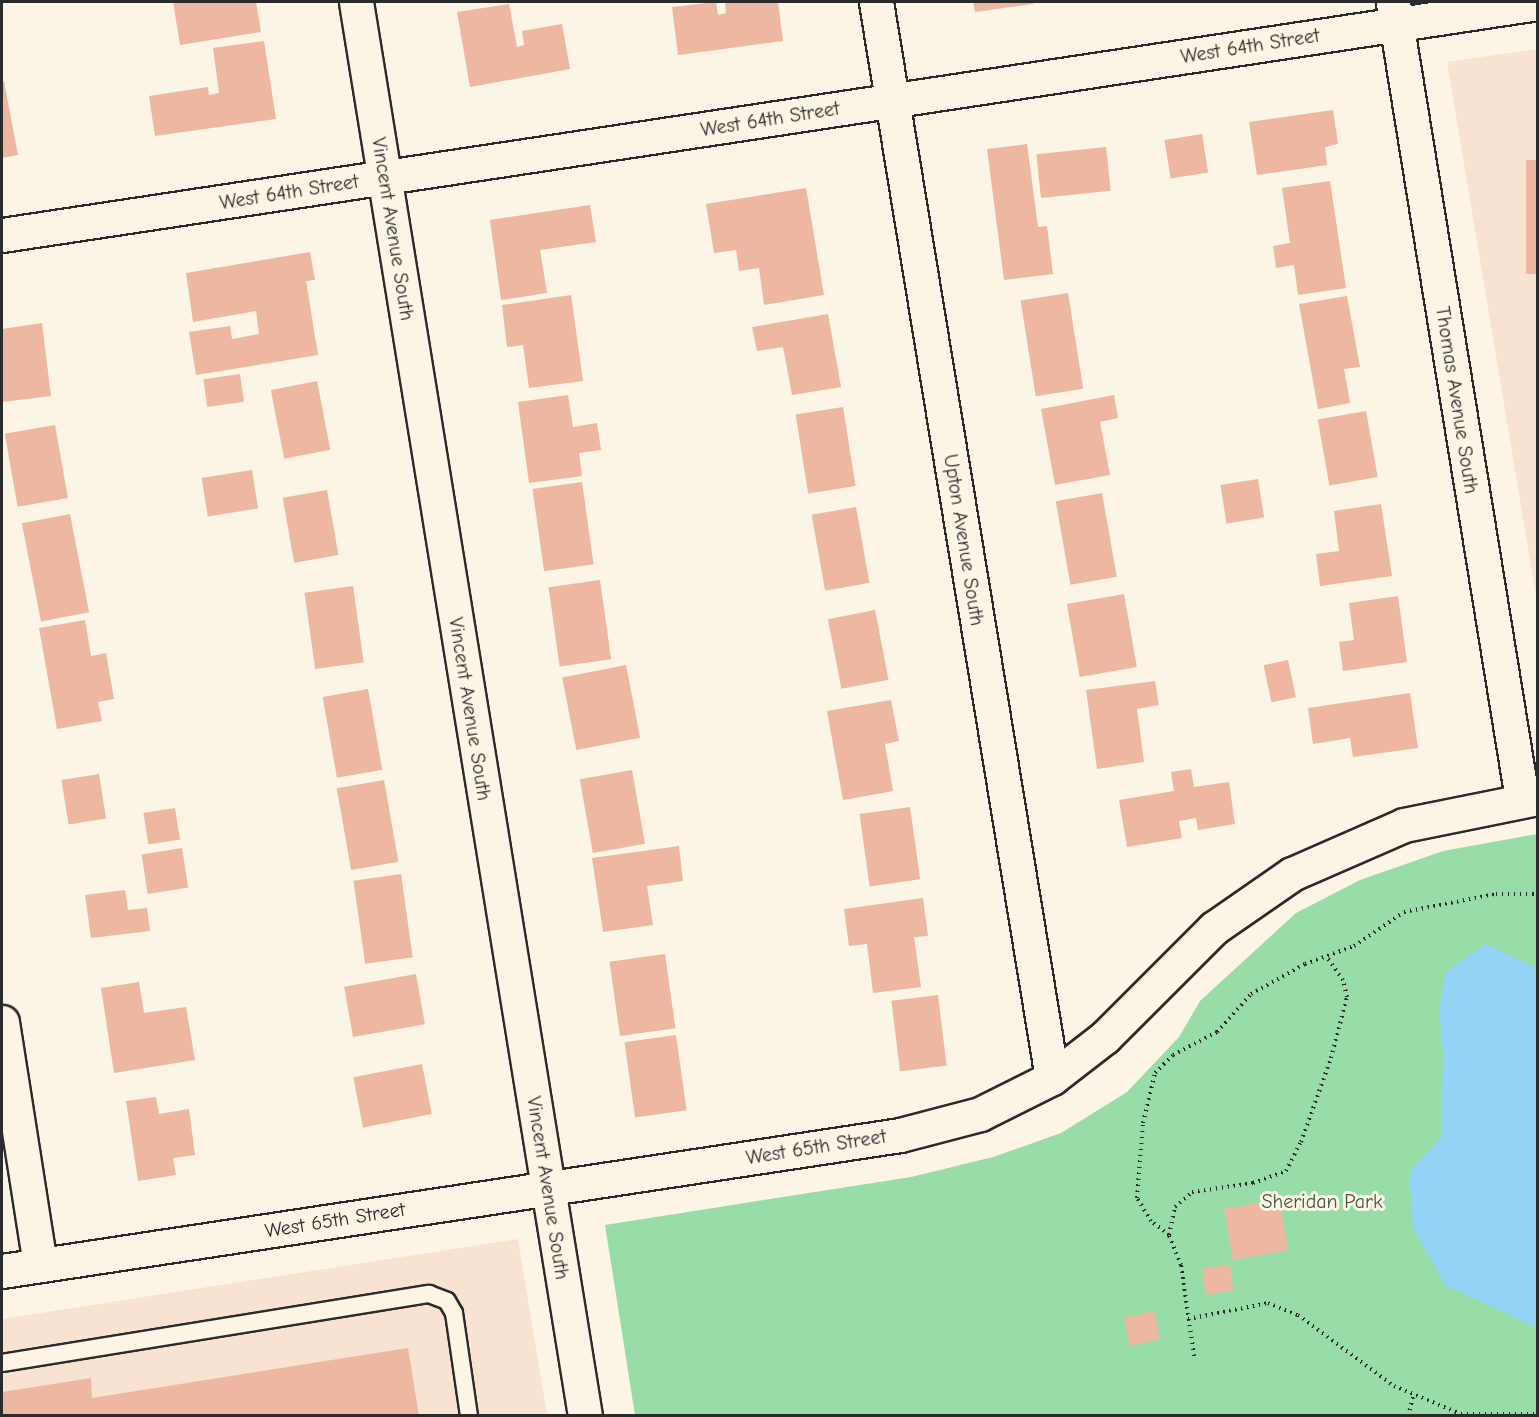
<!DOCTYPE html>
<html>
<head>
<meta charset="utf-8">
<style>
  body { margin:0 }
  #map { position:relative; width:1539px; height:1417px; overflow:hidden; background:#fcf5e5; font-family:"Comic Neue",sans-serif }
  div>[style] { position:absolute }
  .built>* { inset:0; background:#f8e2d1 }
  .green>* { inset:0; background:#98dca8 }
  .water>* { inset:0; background:#94d3f5 }
  .building>* { inset:0; background:#edb7a1; transform-origin:0 0 }
  .path>* { height:4px; margin-top:-2px; transform-origin:0; background:repeating-linear-gradient(90deg,#2b2b2b 0 1.5px,transparent 0 6px) }
  .roads { filter:drop-shadow(2px 0 #2b2b2b) drop-shadow(-2px 0 #2b2b2b) drop-shadow(0 2px #2b2b2b) drop-shadow(0 -2px #2b2b2b) }
  .service>* { height:16px; margin:-8px; padding:0 8px; transform-origin:8px; border-radius:8px; background:#fcf5e5 }
  .minor>* { height:33px; margin:-16.5px; padding:0 16.5px; transform-origin:16.5px; border-radius:16.5px; background:#fcf5e5 }
  span { translate:-50% -50%; white-space:nowrap; text-align:center; line-height:1.15; -webkit-text-stroke:6px #fcf5e5; paint-order:stroke }
  .street-label { font-size:20px; color:#2b2b2b }
  .park-label { font-size:20px; color:#46574a }
  .frame { position:absolute; inset:0; border:3px solid #2b2b2b; pointer-events:none }
</style>
</head>
<body>
<div id="map">
  <div class="built">
    <i style="clip-path:polygon(1537px 49px,1537px 603px,1447px 62px)"></i>
    <i style="clip-path:polygon(518px 1239px,547px 1415px,2px 1416px,2px 1319px)"></i>
  </div>
  <div class="green">
    <i style="clip-path:polygon(1537px 834px,1537px 1415px,635px 1415px,605px 1225px,911px 1177px,993px 1157px,1061px 1133px,1127px 1092px,1179px 1037px,1200px 1001px,1296px 913px,1360px 880px,1443px 851px)"></i>
  </div>
  <div class="water">
    <i style="clip-path:polygon(1485px 944px,1537px 968px,1537px 1328px,1445px 1285px,1413px 1228px,1409px 1172px,1441px 1137px,1443px 1055px,1439px 1008px,1446px 972px)"></i>
  </div>
  <div class="building">
    <i style="clip-path:polygon(173px 2px,256px 2px,261px 32px,180px 45px)"></i>
    <i style="clip-path:polygon(716px 2px,718px 15px,726px 13px,725px 2px,778px 2px,783px 41px,678px 55px,672px 7px)"></i>
    <i style="clip-path:polygon(973px 2px,1033px 2px,1033px 4px,975px 12px)"></i>
    <i style="clip-path:polygon(509px 4px,517px 47px,524px 45px,522px 31px,562px 24px,570px 69px,470px 87px,457px 12px)"></i>
    <i style="clip-path:polygon(264px 41px,276px 119px,155px 136px,149px 96px,208px 87px,209px 95px,219px 93px,213px 48px)"></i>
    <i style="clip-path:polygon(4px 81px,18px 155px,2px 158px,2px 82px)"></i>
    <i style="clip-path:polygon(1333px 110px,1338px 144px,1325px 147px,1327px 165px,1257px 175px,1249px 122px)"></i>
    <i style="left:1202px;top:134px;width:39px;height:38px;rotate:81deg"></i>
    <i style="clip-path:polygon(1027px 144px,1038px 227px,1047px 226px,1053px 274px,1004px 280px,987px 149px)"></i>
    <i style="left:1106px;top:147px;width:44px;height:70px;rotate:84deg"></i>
    <i style="left:1526px;top:160px;width:12px;height:114px"></i>
    <i style="clip-path:polygon(1330px 181px,1346px 288px,1298px 295px,1294px 265px,1276px 268px,1273px 246px,1290px 243px,1282px 188px)"></i>
    <i style="clip-path:polygon(806px 188px,824px 295px,764px 305px,759px 268px,739px 271px,736px 250px,714px 253px,706px 204px)"></i>
    <i style="clip-path:polygon(590px 205px,596px 242px,540px 250px,547px 293px,501px 300px,490px 220px)"></i>
    <i style="clip-path:polygon(310px 252px,315px 280px,306px 281px,318px 355px,196px 375px,189px 332px,230px 326px,232px 339px,259px 334px,256px 311px,193px 322px,186px 273px)"></i>
    <i style="left:1068px;top:293px;width:97px;height:48px;rotate:81deg"></i>
    <i style="clip-path:polygon(571px 295px,583px 381px,529px 388px,523px 345px,507px 347px,502px 305px)"></i>
    <i style="clip-path:polygon(1347px 296px,1360px 367px,1344px 369px,1350px 403px,1318px 409px,1299px 304px)"></i>
    <i style="clip-path:polygon(828px 314px,841px 387px,792px 395px,783px 347px,757px 351px,752px 327px)"></i>
    <i style="clip-path:polygon(42px 323px,51px 396px,2px 402px,2px 329px)"></i>
    <i style="left:240px;top:374px;width:28px;height:37px;rotate:82deg"></i>
    <i style="left:317px;top:381px;width:70px;height:47px;rotate:79deg"></i>
    <i style="clip-path:polygon(568px 395px,573px 427px,597px 423px,601px 450px,579px 453px,582px 476px,529px 483px,518px 402px)"></i>
    <i style="clip-path:polygon(1114px 395px,1118px 418px,1100px 422px,1110px 475px,1055px 485px,1041px 409px)"></i>
    <i style="left:843px;top:407px;width:80px;height:48px;rotate:81deg"></i>
    <i style="left:1366px;top:411px;width:67px;height:49px;rotate:80deg"></i>
    <i style="left:55px;top:425px;width:74px;height:51px;rotate:80deg"></i>
    <i style="left:252px;top:470px;width:39px;height:51px;rotate:81deg"></i>
    <i style="left:1258px;top:479px;width:39px;height:38px;rotate:81deg"></i>
    <i style="left:582px;top:482px;width:83px;height:50px;rotate:82deg"></i>
    <i style="left:327px;top:490px;width:66px;height:45px;rotate:80deg"></i>
    <i style="left:1102px;top:493px;width:85px;height:47px;rotate:80deg"></i>
    <i style="clip-path:polygon(1381px 504px,1392px 576px,1320px 586px,1316px 554px,1339px 551px,1334px 511px)"></i>
    <i style="left:856px;top:507px;width:77px;height:45px;rotate:80deg"></i>
    <i style="left:70px;top:514px;width:100px;height:49px;rotate:79deg"></i>
    <i style="left:600px;top:580px;width:80px;height:52px;rotate:82deg"></i>
    <i style="left:353px;top:586px;width:77px;height:49px;rotate:82deg"></i>
    <i style="left:1124px;top:594px;width:74px;height:58px;rotate:80deg"></i>
    <i style="clip-path:polygon(1398px 596px,1407px 662px,1343px 671px,1339px 642px,1354px 640px,1349px 603px)"></i>
    <i style="left:875px;top:610px;width:71px;height:48px;rotate:79deg"></i>
    <i style="clip-path:polygon(85px 620px,91px 656px,106px 653px,114px 699px,98px 702px,102px 721px,57px 729px,39px 628px)"></i>
    <i style="left:1288px;top:660px;width:38px;height:25px;rotate:78deg"></i>
    <i style="left:626px;top:665px;width:74px;height:65px;rotate:79deg"></i>
    <i style="clip-path:polygon(1155px 681px,1159px 705px,1137px 709px,1144px 762px,1097px 769px,1086px 690px)"></i>
    <i style="left:368px;top:689px;width:82px;height:46px;rotate:80deg"></i>
    <i style="clip-path:polygon(1410px 693px,1418px 748px,1353px 757px,1350px 738px,1313px 744px,1308px 708px)"></i>
    <i style="clip-path:polygon(891px 700px,899px 741px,885px 744px,893px 791px,843px 800px,827px 711px)"></i>
    <i style="clip-path:polygon(1191px 769px,1194px 787px,1229px 782px,1235px 824px,1198px 830px,1196px 818px,1179px 821px,1182px 838px,1127px 847px,1119px 800px,1174px 791px,1171px 772px)"></i>
    <i style="left:632px;top:770px;width:75px;height:53px;rotate:80deg"></i>
    <i style="left:99px;top:774px;width:45px;height:38px;rotate:81deg"></i>
    <i style="left:384px;top:780px;width:83px;height:48px;rotate:80deg"></i>
    <i style="left:910px;top:807px;width:73px;height:51px;rotate:82deg"></i>
    <i style="left:175px;top:808px;width:32px;height:32px;rotate:81deg"></i>
    <i style="clip-path:polygon(679px 846px,683px 881px,647px 886px,653px 925px,603px 932px,592px 858px)"></i>
    <i style="left:182px;top:848px;width:40px;height:41px;rotate:81deg"></i>
    <i style="left:401px;top:874px;width:84px;height:48px;rotate:82deg"></i>
    <i style="clip-path:polygon(125px 890px,128px 910px,147px 908px,150px 931px,91px 938px,85px 895px)"></i>
    <i style="clip-path:polygon(923px 898px,928px 936px,914px 937px,921px 987px,873px 993px,867px 944px,849px 946px,844px 909px)"></i>
    <i style="left:665px;top:954px;width:75px;height:56px;rotate:82deg"></i>
    <i style="left:416px;top:974px;width:51px;height:73px;rotate:80deg"></i>
    <i style="clip-path:polygon(139px 982px,144px 1013px,186px 1007px,195px 1060px,114px 1073px,101px 988px)"></i>
    <i style="left:938px;top:995px;width:71px;height:47px;rotate:83deg"></i>
    <i style="left:676px;top:1035px;width:76px;height:52px;rotate:82deg"></i>
    <i style="left:422px;top:1064px;width:51px;height:70px;rotate:79deg"></i>
    <i style="clip-path:polygon(156px 1097px,159px 1114px,189px 1109px,195px 1155px,173px 1158px,176px 1175px,138px 1181px,126px 1101px)"></i>
    <i style="left:1279px;top:1199px;width:52px;height:56px;rotate:80deg"></i>
    <i style="left:1230px;top:1265px;width:26px;height:28px;rotate:83deg"></i>
    <i style="left:1154px;top:1311px;width:29px;height:31px;rotate:78deg"></i>
    <i style="clip-path:polygon(408px 1348px,419px 1416px,2px 1416px,2px 1392px,91px 1378px,92px 1398px)"></i>
  </div>
  <div class="path">
    <i style="left:1169px;top:1235px;width:29px;rotate:-78deg"></i>
    <i style="left:1175px;top:1207px;width:23px;rotate:-41deg"></i>
    <i style="left:1192px;top:1192px;width:62px;rotate:-8.4deg"></i>
    <i style="left:1253px;top:1183px;width:35px;rotate:-20deg"></i>
    <i style="left:1286px;top:1171px;width:33px;rotate:-63deg"></i>
    <i style="left:1301px;top:1142px;width:89px;rotate:-70.3deg"></i>
    <i style="left:1331px;top:1058px;width:63px;rotate:-75.3deg"></i>
    <i style="left:1347px;top:997px;width:17px;rotate:-103deg"></i>
    <i style="left:1343px;top:980px;width:29px;rotate:-125deg"></i>
    <i style="left:1188px;top:1319px;width:82px;rotate:-11.3deg"></i>
    <i style="left:1268px;top:1303px;width:32px;rotate:22deg"></i>
    <i style="left:1298px;top:1315px;width:119px;rotate:36.5deg"></i>
    <i style="left:1394px;top:1386px;width:73px;rotate:22.7deg"></i>
    <i style="left:1461px;top:1414px;width:77px"></i>
    <i style="left:1194px;top:1356px;width:92px;rotate:-98.1deg"></i>
    <i style="left:1181px;top:1265px;width:32px;rotate:-112deg"></i>
    <i style="left:1169px;top:1235px;width:23px;rotate:-142deg"></i>
    <i style="left:1151px;top:1221px;width:27px;rotate:-121deg"></i>
    <i style="left:1137px;top:1198px;width:75px;rotate:-85.4deg"></i>
    <i style="left:1143px;top:1123px;width:51px;rotate:-76.5deg"></i>
    <i style="left:1155px;top:1073px;width:25px;rotate:-45deg"></i>
    <i style="left:1173px;top:1055px;width:50px;rotate:-27.6deg"></i>
    <i style="left:1217px;top:1032px;width:51px;rotate:-48.2deg"></i>
    <i style="left:1251px;top:994px;width:62px;rotate:-29.1deg"></i>
    <i style="left:1305px;top:964px;width:52px;rotate:-20.2deg"></i>
    <i style="left:1354px;top:946px;width:60px;rotate:-34.2deg"></i>
    <i style="left:1404px;top:912px;width:94px;rotate:-11.1deg"></i>
    <i style="left:1496px;top:894px;width:42px"></i>
    <i style="left:1408px;top:1416px;width:23px;rotate:-75deg"></i>
  </div>
  <div class="roads">
    <div class="service">
      <i style="left:2px;top:1363px;width:433px;rotate:-9.2deg"></i>
      <i style="left:429px;top:1294px;width:19px;rotate:21deg"></i>
      <i style="left:447px;top:1301px;width:14px;rotate:60deg"></i>
      <i style="left:454px;top:1313px;width:104px;rotate:81.7deg"></i>
    </div>
    <div class="minor">
      <i style="left:356px;top:2px;width:1432px;rotate:80.8deg"></i>
      <i style="left:876px;top:2px;width:1090px;rotate:80.71deg"></i>
      <i style="left:1393px;top:3px;width:806px;rotate:80.79deg"></i>
      <i style="left:2px;top:235px;width:1553px;rotate:-8.59deg"></i>
      <i style="left:2px;top:1022px;width:246px;rotate:81.1deg"></i>
      <i style="left:2px;top:1271px;width:908px;rotate:-8.61deg"></i>
      <i style="left:900px;top:1135px;width:83px;rotate:-14.7deg"></i>
      <i style="left:980px;top:1114px;width:80px;rotate:-26.6deg"></i>
      <i style="left:1052px;top:1078px;width:67px;rotate:-37.7deg"></i>
      <i style="left:1105px;top:1037px;width:154px;rotate:-45deg"></i>
      <i style="left:1214px;top:928px;width:95px;rotate:-34.7deg"></i>
      <i style="left:1292px;top:874px;width:122px;rotate:-23.6deg"></i>
      <i style="left:1404px;top:825px;width:137px;rotate:-11.4deg"></i>
    </div>
  </div>
  <div class="street-label">
    <span style="left:1250px;top:46px;rotate:-9deg">West 64th Street</span>
    <span style="left:770px;top:119px;rotate:-9deg">West 64th Street</span>
    <span style="left:289px;top:192px;rotate:-9deg">West 64th Street</span>
    <span style="left:393px;top:229px;rotate:81deg">Vincent Avenue South</span>
    <span style="left:1457px;top:400px;rotate:81deg">Thomas Avenue South</span>
    <span style="left:964px;top:540px;rotate:81deg">Upton Avenue South</span>
    <span style="left:470px;top:709px;rotate:81deg">Vincent Avenue South</span>
    <span style="left:816px;top:1147px;rotate:-9deg">West 65th Street</span>
    <span style="left:548px;top:1188px;rotate:81deg">Vincent Avenue South</span>
    <span style="left:335px;top:1220px;rotate:-9deg">West 65th Street</span>
  </div>
  <div class="park-label">
    <span style="left:1322px;top:1201px">Sheridan Park</span>
  </div>
  <div class="frame"></div>
</div>
</body>
</html>
